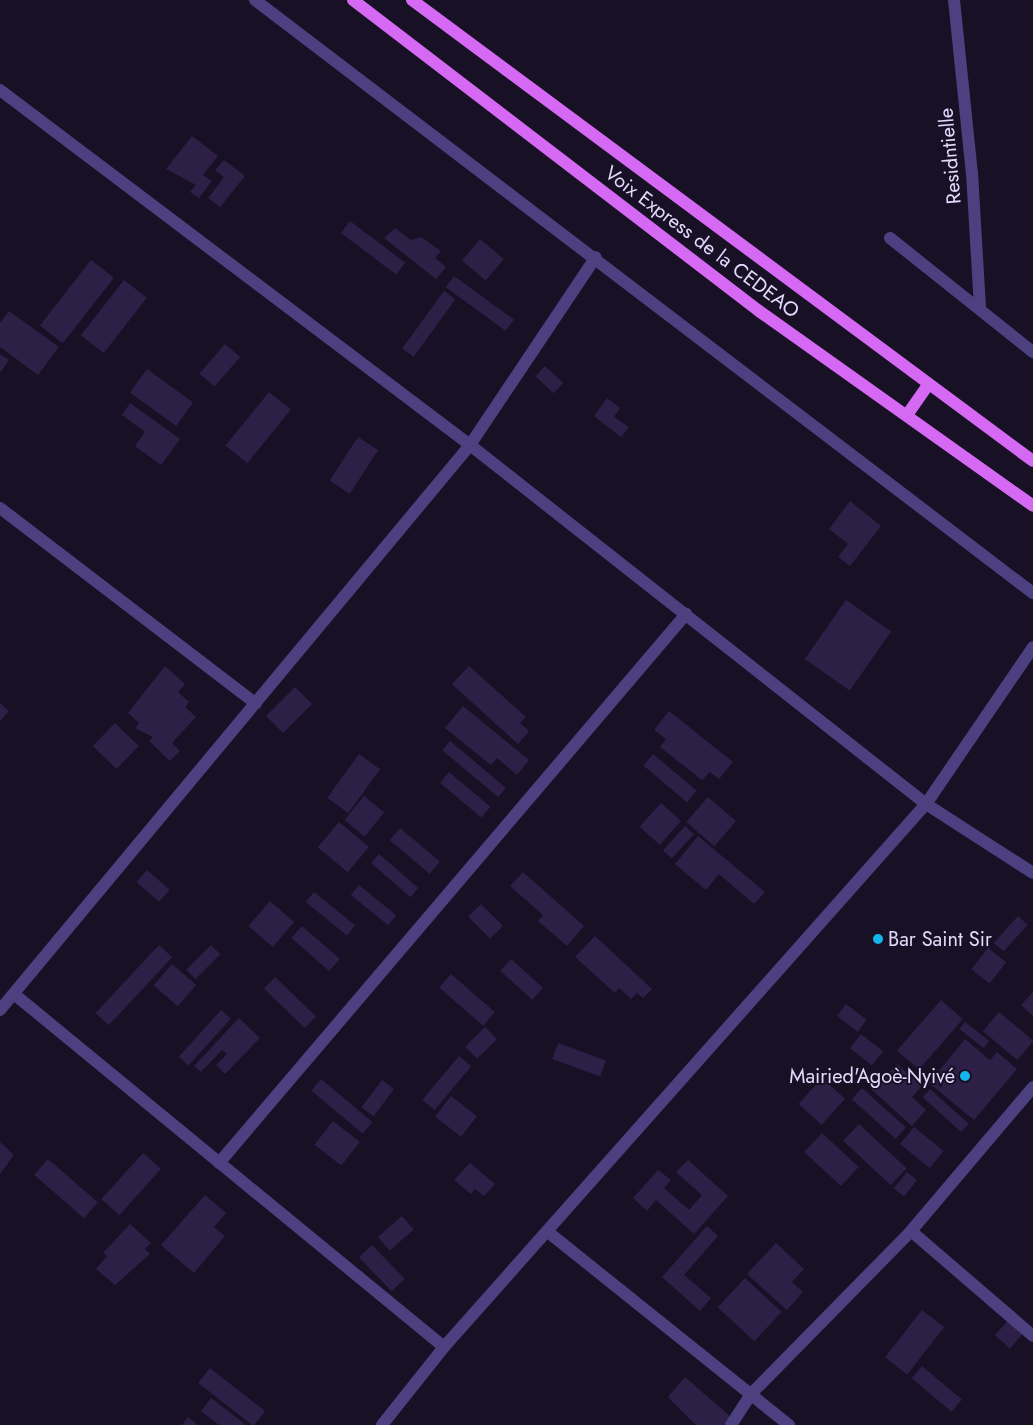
<!DOCTYPE html>
<html>
<head>
<meta charset="utf-8">
<style>
  body { margin:0 }
  #map { position:relative; width:1033px; height:1425px; overflow:hidden; background:#181126; font-family:Jost,sans-serif }
  div>[style] { position:absolute }
  .building>* { inset:0; background:#2d1f46; transform-origin:0 0 }
  .minor>* { height:12px; margin:-6px; padding:0 6px; transform-origin:6px; border-radius:6px; background:#4d4081 }
  .major>* { height:12px; margin:-6px; padding:0 6px; transform-origin:6px; border-radius:6px; background:#d669f4 }
  .dots>* { width:14px; height:14px; translate:-50% -50%; box-sizing:border-box; border:2px solid #181126; border-radius:50% }
  span { translate:-50% -50%; white-space:nowrap; text-align:center; line-height:1.15; -webkit-text-stroke:4px #181126; paint-order:stroke }
  .street-label { font-size:20px; color:#e3d9fc }
  .poi-label { font-size:20px; color:#e3d9fc }
  .left { translate:0 -50%; text-align:left }
  .right { translate:-100% -50%; text-align:right }
</style>
</head>
<body>
<div id="map">
  <div class="building">
    <i style="clip-path:polygon(192px 136px,218px 156px,203px 175px,212px 181px,199px 198px,190px 192px,196px 185px,166px 169px)"></i>
    <i style="clip-path:polygon(224px 160px,245px 176px,220px 207px,208px 198px,224px 177px,215px 170px)"></i>
    <i style="left:350px;top:221px;width:69px;height:15px;rotate:37deg"></i>
    <i style="clip-path:polygon(395px 228px,411px 240px,421px 237px,441px 251px,435px 258px,446px 267px,436px 279px,384px 238px)"></i>
    <i style="left:480px;top:239px;width:31px;height:28px;rotate:40deg"></i>
    <i style="left:91px;top:260px;width:29px;height:83px;rotate:38deg"></i>
    <i style="left:454px;top:276px;width:74px;height:14px;rotate:36deg"></i>
    <i style="left:124px;top:280px;width:29px;height:70px;rotate:38deg"></i>
    <i style="left:444px;top:291px;width:14px;height:71px;rotate:36deg"></i>
    <i style="clip-path:polygon(9px 311px,59px 347px,38px 375px,0 347px,0 323px)"></i>
    <i style="left:225px;top:344px;width:20px;height:39px;rotate:41deg"></i>
    <i style="clip-path:polygon(0 354px,9px 360px,0 373px)"></i>
    <i style="left:545px;top:366px;width:25px;height:14px;rotate:43deg"></i>
    <i style="left:147px;top:369px;width:57px;height:29px;rotate:36deg"></i>
    <i style="left:269px;top:392px;width:28px;height:69px;rotate:39deg"></i>
    <i style="clip-path:polygon(607px 398px,620px 408px,614px 417px,629px 427px,621px 437px,594px 416px)"></i>
    <i style="clip-path:polygon(130px 403px,180px 439px,161px 465px,135px 446px,145px 432px,122px 415px)"></i>
    <i style="left:358px;top:437px;width:24px;height:52px;rotate:33deg"></i>
    <i style="clip-path:polygon(850px 501px,881px 526px,850px 566px,838px 557px,848px 544px,829px 529px)"></i>
    <i style="left:846px;top:600px;width:55px;height:72px;rotate:35deg"></i>
    <i style="clip-path:polygon(165px 666px,185px 684px,178px 692px,189px 702px,185px 707px,196px 717px,172px 743px,180px 751px,170px 761px,149px 741px,153px 737px,135px 728px,139px 723px,128px 713px)"></i>
    <i style="clip-path:polygon(469px 666px,526px 717px,520px 723px,529px 731px,518px 744px,452px 684px)"></i>
    <i style="left:295px;top:687px;width:24px;height:41px;rotate:45deg"></i>
    <i style="clip-path:polygon(0 703px,9px 711px,0 721px)"></i>
    <i style="clip-path:polygon(463px 706px,529px 760px,517px 775px,497px 758px,491px 765px,445px 728px)"></i>
    <i style="clip-path:polygon(669px 711px,733px 762px,719px 779px,710px 772px,702px 780px,660px 747px,666px 739px,654px 730px)"></i>
    <i style="left:115px;top:723px;width:33px;height:32px;rotate:44deg"></i>
    <i style="left:450px;top:741px;width:73px;height:12px;rotate:40deg"></i>
    <i style="left:359px;top:754px;width:26px;height:54px;rotate:36deg"></i>
    <i style="left:653px;top:754px;width:57px;height:15px;rotate:40deg"></i>
    <i style="left:449px;top:772px;width:54px;height:14px;rotate:40deg"></i>
    <i style="left:364px;top:796px;width:26px;height:31px;rotate:39deg"></i>
    <i style="left:708px;top:797px;width:37px;height:33px;rotate:41deg"></i>
    <i style="left:661px;top:803px;width:27px;height:32px;rotate:42deg"></i>
    <i style="left:339px;top:822px;width:39px;height:33px;rotate:40deg"></i>
    <i style="left:685px;top:826px;width:12px;height:33px;rotate:42deg"></i>
    <i style="left:400px;top:828px;width:52px;height:16px;rotate:40deg"></i>
    <i style="clip-path:polygon(698px 836px,765px 892px,754px 904px,719px 874px,706px 890px,675px 864px)"></i>
    <i style="left:379px;top:854px;width:52px;height:12px;rotate:41deg"></i>
    <i style="left:147px;top:870px;width:30px;height:16px;rotate:41deg"></i>
    <i style="clip-path:polygon(523px 872px,584px 926px,567px 946px,538px 921px,543px 915px,510px 886px)"></i>
    <i style="left:359px;top:885px;width:48px;height:13px;rotate:39deg"></i>
    <i style="left:314px;top:892px;width:53px;height:13px;rotate:39deg"></i>
    <i style="left:270px;top:901px;width:32px;height:33px;rotate:41deg"></i>
    <i style="left:481px;top:904px;width:31px;height:18px;rotate:45deg"></i>
    <i style="left:1018px;top:916px;width:13px;height:36px;rotate:42deg"></i>
    <i style="left:302px;top:926px;width:50px;height:16px;rotate:41deg"></i>
    <i style="clip-path:polygon(595px 936px,652px 989px,643px 998px,637px 993px,631px 999px,619px 988px,615px 993px,575px 957px)"></i>
    <i style="left:159px;top:945px;width:18px;height:93px;rotate:43deg"></i>
    <i style="left:211px;top:945px;width:13px;height:35px;rotate:45deg"></i>
    <i style="left:988px;top:948px;width:23px;height:27px;rotate:38deg"></i>
    <i style="left:511px;top:959px;width:43px;height:16px;rotate:42deg"></i>
    <i style="left:172px;top:964px;width:32px;height:28px;rotate:41deg"></i>
    <i style="left:451px;top:974px;width:58px;height:18px;rotate:41deg"></i>
    <i style="left:275px;top:977px;width:57px;height:16px;rotate:44deg"></i>
    <i style="clip-path:polygon(1033px 992px,1033px 1016px,1021px 1005px)"></i>
    <i style="left:941px;top:1000px;width:29px;height:67px;rotate:41deg"></i>
    <i style="left:846px;top:1004px;width:26px;height:15px;rotate:37deg"></i>
    <i style="left:221px;top:1010px;width:13px;height:63px;rotate:42deg"></i>
    <i style="left:999px;top:1012px;width:45px;height:25px;rotate:40deg"></i>
    <i style="clip-path:polygon(239px 1018px,260px 1038px,225px 1074px,216px 1065px,227px 1054px,222px 1050px,201px 1072px,194px 1066px)"></i>
    <i style="left:965px;top:1022px;width:31px;height:9px;rotate:38deg"></i>
    <i style="left:485px;top:1027px;width:17px;height:28px;rotate:45deg"></i>
    <i style="left:861px;top:1034px;width:28px;height:18px;rotate:38deg"></i>
    <i style="clip-path:polygon(965px 1039px,990px 1060px,997px 1052px,1017px 1069px,974px 1120px,929px 1083px)"></i>
    <i style="left:558px;top:1043px;width:51px;height:17px;rotate:20deg"></i>
    <i style="left:459px;top:1056px;width:16px;height:57px;rotate:40deg"></i>
    <i style="clip-path:polygon(897px 1064px,922px 1086px,912px 1097px,926px 1110px,912px 1126px,872px 1090px)"></i>
    <i style="left:822px;top:1078px;width:31px;height:35px;rotate:42deg"></i>
    <i style="left:321px;top:1079px;width:67px;height:15px;rotate:40deg"></i>
    <i style="left:382px;top:1080px;width:15px;height:34px;rotate:37deg"></i>
    <i style="left:862px;top:1088px;width:59px;height:15px;rotate:42deg"></i>
    <i style="left:930px;top:1089px;width:52px;height:11px;rotate:42deg"></i>
    <i style="left:451px;top:1096px;width:33px;height:26px;rotate:38deg"></i>
    <i style="left:333px;top:1121px;width:34px;height:30px;rotate:38deg"></i>
    <i style="left:859px;top:1124px;width:65px;height:23px;rotate:43deg"></i>
    <i style="left:914px;top:1127px;width:38px;height:22px;rotate:39deg"></i>
    <i style="left:822px;top:1133px;width:50px;height:26px;rotate:43deg"></i>
    <i style="clip-path:polygon(0 1142px,14px 1155px,0 1174px)"></i>
    <i style="left:143px;top:1153px;width:24px;height:62px;rotate:42deg"></i>
    <i style="left:48px;top:1159px;width:66px;height:21px;rotate:41deg"></i>
    <i style="clip-path:polygon(688px 1160px,728px 1196px,694px 1234px,656px 1200px,647px 1211px,633px 1198px,658px 1170px,671px 1180px,664px 1188px,689px 1210px,702px 1195px,676px 1172px)"></i>
    <i style="clip-path:polygon(470px 1163px,495px 1184px,484px 1196px,475px 1189px,471px 1194px,454px 1180px)"></i>
    <i style="left:907px;top:1172px;width:13px;height:21px;rotate:39deg"></i>
    <i style="clip-path:polygon(205px 1195px,226px 1213px,214px 1227px,225px 1236px,194px 1273px,161px 1245px)"></i>
    <i style="left:402px;top:1216px;width:18px;height:32px;rotate:49deg"></i>
    <i style="clip-path:polygon(130px 1224px,151px 1243px,145px 1249px,150px 1254px,115px 1285px,96px 1269px,107px 1256px,103px 1253px)"></i>
    <i style="clip-path:polygon(707px 1226px,718px 1236px,684px 1275px,711px 1298px,700px 1311px,662px 1277px)"></i>
    <i style="clip-path:polygon(776px 1243px,804px 1269px,792px 1282px,803px 1292px,787px 1310px,747px 1274px)"></i>
    <i style="left:372px;top:1245px;width:47px;height:18px;rotate:46deg"></i>
    <i style="left:745px;top:1278px;width:50px;height:40px;rotate:43deg"></i>
    <i style="left:922px;top:1310px;width:28px;height:60px;rotate:38deg"></i>
    <i style="left:1010px;top:1318px;width:20px;height:23px;rotate:41deg"></i>
    <i style="left:922px;top:1366px;width:52px;height:16px;rotate:40deg"></i>
    <i style="left:210px;top:1368px;width:70px;height:19px;rotate:38deg"></i>
    <i style="clip-path:polygon(685px 1377px,731px 1417px,724px 1425px,696px 1425px,668px 1397px)"></i>
    <i style="clip-path:polygon(211px 1398px,246px 1425px,219px 1425px,201px 1411px)"></i>
    <i style="clip-path:polygon(188px 1417px,198px 1425px,182px 1425px)"></i>
  </div>
  <div class="minor">
    <i style="left:255px;top:0;width:978px;rotate:37.32deg"></i>
    <i style="left:954px;top:0;width:174px;rotate:84.1deg"></i>
    <i style="left:972px;top:173px;width:136px;rotate:86.6deg"></i>
    <i style="left:0;top:90px;width:589px;rotate:37.06deg"></i>
    <i style="left:470px;top:445px;width:580px;rotate:38.21deg"></i>
    <i style="left:926px;top:804px;width:127px;rotate:32.8deg"></i>
    <i style="left:890px;top:238px;width:183px;rotate:38.6deg"></i>
    <i style="left:0;top:508px;width:322px;rotate:37.4deg"></i>
    <i style="left:14px;top:994px;width:556px;rotate:39.38deg"></i>
    <i style="left:0;top:1010px;width:735px;rotate:-50.24deg"></i>
    <i style="left:470px;top:445px;width:226px;rotate:-56.2deg"></i>
    <i style="left:219px;top:1163px;width:721px;rotate:-49.61deg"></i>
    <i style="left:911px;top:1231px;width:161px;rotate:40.7deg"></i>
    <i style="left:548px;top:1232px;width:309px;rotate:38.7deg"></i>
    <i style="left:382px;top:1425px;width:100px;rotate:-51.5deg"></i>
    <i style="left:444px;top:1347px;width:726px;rotate:-48.41deg"></i>
    <i style="left:926px;top:804px;width:190px;rotate:-55.7deg"></i>
    <i style="left:731px;top:1425px;width:38px;rotate:-57deg"></i>
    <i style="left:752px;top:1393px;width:227px;rotate:-45.5deg"></i>
    <i style="left:911px;top:1231px;width:189px;rotate:-49.7deg"></i>
  </div>
  <div class="major">
    <i style="left:353px;top:0;width:511px;rotate:37.45deg"></i>
    <i style="left:759px;top:311px;width:336px;rotate:35.4deg"></i>
    <i style="left:412px;top:0;width:773px;rotate:36.59deg"></i>
    <i style="left:907px;top:415px;width:38px;rotate:-55deg"></i>
  </div>
  <div class="dots">
    <i style="left:878px;top:939px;background:#14b4ed"></i>
    <i style="left:965px;top:1076px;background:#14b4ed"></i>
  </div>
  <div class="street-label">
    <span style="left:950px;top:156px;rotate:-95deg">Residntielle</span>
    <span style="left:702px;top:242px;rotate:37deg">Voix Express de la CEDEAO</span>
  </div>
  <div class="poi-label">
    <span class="left" style="left:888px;top:939px">Bar Saint Sir</span>
    <span class="right" style="left:955px;top:1076px">Mairied'Agoè-Nyivé</span>
  </div>
</div>
</body>
</html>
